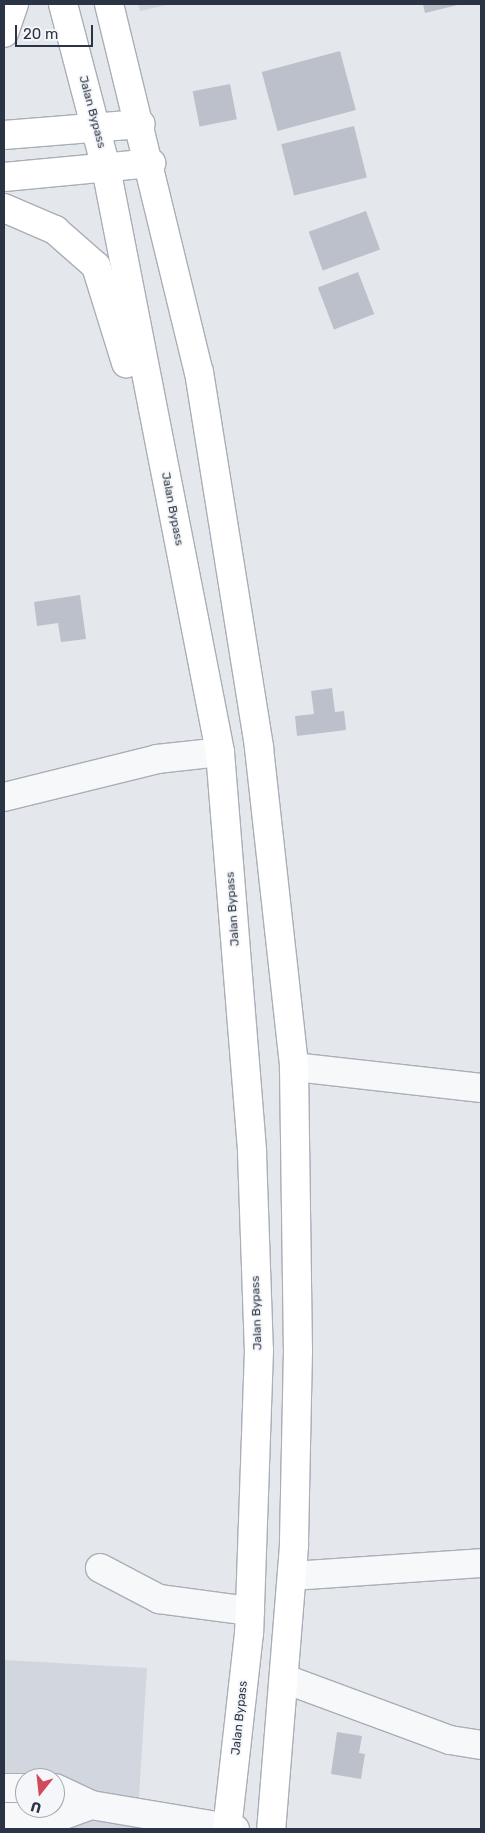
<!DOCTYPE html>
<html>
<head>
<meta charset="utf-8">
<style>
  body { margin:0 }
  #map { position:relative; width:485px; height:1833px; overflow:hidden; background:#e4e7ec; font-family:Rubik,sans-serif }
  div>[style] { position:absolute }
  .built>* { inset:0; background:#d2d6de }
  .building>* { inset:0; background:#bbc0ca; transform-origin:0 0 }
  .roads { filter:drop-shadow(1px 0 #a9aeb7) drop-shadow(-1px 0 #a9aeb7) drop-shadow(0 1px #a9aeb7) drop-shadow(0 -1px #a9aeb7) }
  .minor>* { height:28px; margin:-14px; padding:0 14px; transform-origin:14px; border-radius:14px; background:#f7f8fa }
  .highway>* { height:28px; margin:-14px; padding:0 14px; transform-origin:14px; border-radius:14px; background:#fff }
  span { translate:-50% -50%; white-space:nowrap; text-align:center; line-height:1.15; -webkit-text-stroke:4px #f4f6f9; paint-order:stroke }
  .street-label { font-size:12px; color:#2b3445 }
  .frame { position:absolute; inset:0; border:5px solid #2b3445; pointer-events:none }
  .north { position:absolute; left:15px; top:1768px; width:50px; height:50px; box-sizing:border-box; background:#f4f6f9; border:1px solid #a4a8b1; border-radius:50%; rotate:196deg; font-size:14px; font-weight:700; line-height:20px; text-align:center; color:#2b3445 }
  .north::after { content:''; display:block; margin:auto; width:18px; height:22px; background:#d1495b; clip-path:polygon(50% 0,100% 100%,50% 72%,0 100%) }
  .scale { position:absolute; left:15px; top:25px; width:78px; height:22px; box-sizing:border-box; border:2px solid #2b3445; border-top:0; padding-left:6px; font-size:15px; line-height:18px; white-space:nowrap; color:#2b3445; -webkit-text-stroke:4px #f4f6f9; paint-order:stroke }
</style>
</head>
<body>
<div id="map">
  <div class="built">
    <i style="clip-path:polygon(138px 4px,171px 4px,140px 11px)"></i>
    <i style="clip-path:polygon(evenodd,4px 1660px,147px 1668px,137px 1829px,4px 1829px,4px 1660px,25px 1778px,55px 1778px,55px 1808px,25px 1808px,25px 1778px)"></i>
  </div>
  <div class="building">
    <i style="clip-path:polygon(423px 4px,462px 4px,425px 13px)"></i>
    <i style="left:340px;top:51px;width:61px;height:81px;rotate:75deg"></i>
    <i style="left:230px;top:84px;width:36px;height:38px;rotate:79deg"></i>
    <i style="left:354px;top:126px;width:53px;height:75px;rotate:76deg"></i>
    <i style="left:366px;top:211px;width:41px;height:61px;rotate:70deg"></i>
    <i style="left:358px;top:272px;width:45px;height:43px;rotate:69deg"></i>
    <i style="clip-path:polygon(80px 595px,86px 639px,61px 642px,58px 623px,37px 626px,34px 602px)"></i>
    <i style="clip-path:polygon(332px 688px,335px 712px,344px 711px,346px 730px,297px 736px,295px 716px,314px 714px,311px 691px)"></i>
    <i style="clip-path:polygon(337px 1732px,362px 1736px,359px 1753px,365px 1754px,361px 1779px,331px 1774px)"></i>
  </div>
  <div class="roads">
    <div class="minor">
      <i style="left:4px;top:797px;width:158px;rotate:-13.9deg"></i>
      <i style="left:157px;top:759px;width:63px;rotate:-6.3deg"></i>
      <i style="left:294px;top:1067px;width:188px;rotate:6.4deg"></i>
      <i style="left:100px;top:1568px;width:67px;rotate:27.7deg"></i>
      <i style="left:159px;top:1599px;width:92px;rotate:7.5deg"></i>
      <i style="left:292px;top:1576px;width:189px;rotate:-3.9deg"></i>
      <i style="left:285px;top:1679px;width:176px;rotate:20.3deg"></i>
      <i style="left:450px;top:1740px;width:31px;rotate:9deg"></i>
      <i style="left:4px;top:1788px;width:21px"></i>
      <i style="left:55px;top:1788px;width:40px;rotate:25deg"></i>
      <i style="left:91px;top:1805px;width:146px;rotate:9.5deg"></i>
      <i style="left:4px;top:1817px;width:54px"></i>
      <i style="left:58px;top:1817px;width:35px;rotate:-20deg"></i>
    </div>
    <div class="highway">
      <i style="left:63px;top:4px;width:170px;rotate:75.3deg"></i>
      <i style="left:106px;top:168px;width:595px;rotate:78.95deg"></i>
      <i style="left:220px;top:752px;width:402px;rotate:85.4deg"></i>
      <i style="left:252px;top:1153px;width:197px;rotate:88deg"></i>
      <i style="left:259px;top:1350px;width:283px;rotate:92deg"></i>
      <i style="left:249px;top:1633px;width:197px;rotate:96.4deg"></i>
      <i style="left:109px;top:4px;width:379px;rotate:76.3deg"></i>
      <i style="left:199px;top:372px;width:381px;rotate:80.9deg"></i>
      <i style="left:259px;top:748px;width:321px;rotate:83.7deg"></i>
      <i style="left:294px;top:1067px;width:283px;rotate:89.2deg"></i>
      <i style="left:298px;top:1350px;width:196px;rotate:91.2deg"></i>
      <i style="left:294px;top:1546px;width:284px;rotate:94.6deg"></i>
      <i style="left:4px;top:33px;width:31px;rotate:-71deg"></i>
      <i style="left:4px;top:135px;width:137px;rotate:-4.6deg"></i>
      <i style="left:4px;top:177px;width:148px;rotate:-5.4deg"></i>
      <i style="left:4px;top:208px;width:56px;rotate:23.3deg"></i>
      <i style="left:55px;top:230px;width:55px;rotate:41.3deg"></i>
      <i style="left:96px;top:266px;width:102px;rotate:72.8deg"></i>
    </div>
  </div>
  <div class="street-label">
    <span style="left:92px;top:112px;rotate:75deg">Jalan Bypass</span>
    <span style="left:172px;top:509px;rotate:79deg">Jalan Bypass</span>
    <span style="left:233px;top:909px;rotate:-94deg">Jalan Bypass</span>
    <span style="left:257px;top:1313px;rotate:-92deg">Jalan Bypass</span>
    <span style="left:240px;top:1718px;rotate:-84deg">Jalan Bypass</span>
  </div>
  <div class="frame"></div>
  <div class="north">U</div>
  <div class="scale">20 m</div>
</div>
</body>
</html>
